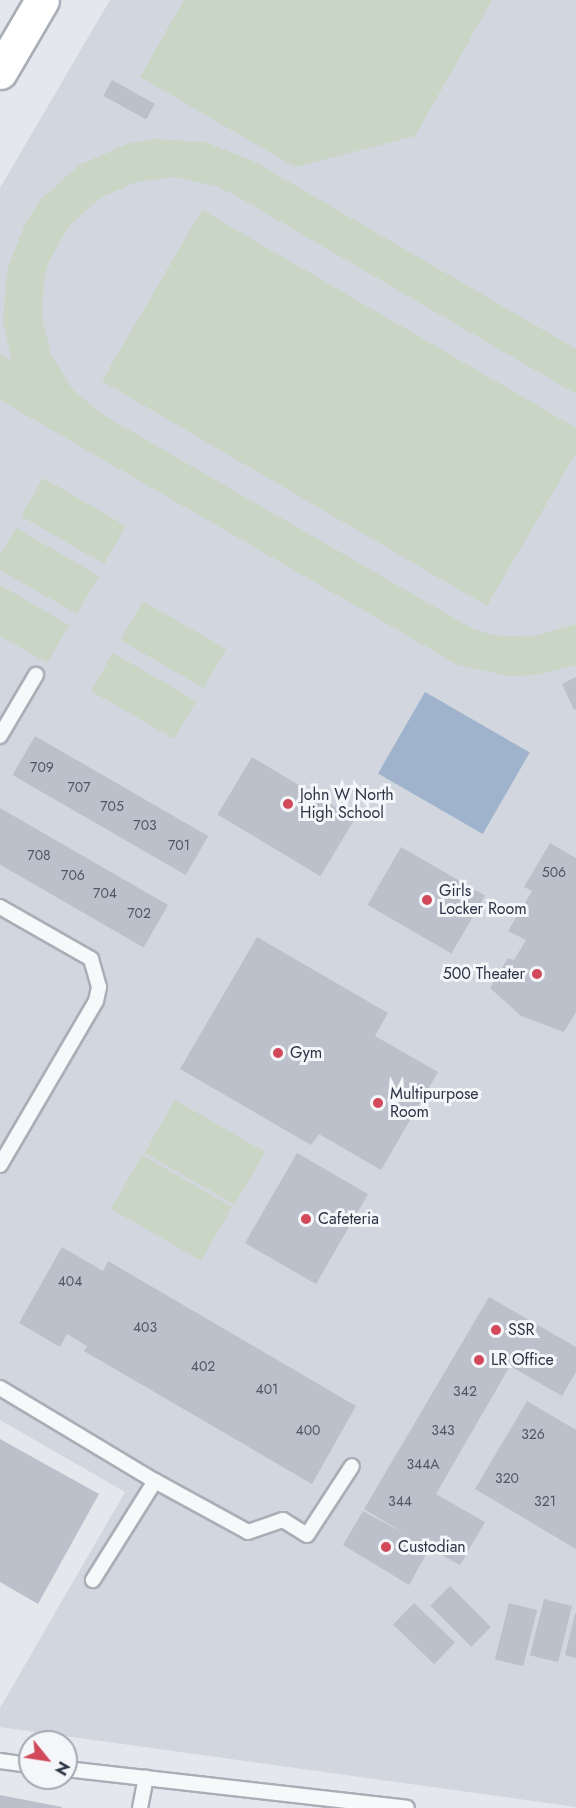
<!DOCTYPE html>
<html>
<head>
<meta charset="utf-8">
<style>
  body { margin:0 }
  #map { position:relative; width:576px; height:1808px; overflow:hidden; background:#e4e7ec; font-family:Jost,sans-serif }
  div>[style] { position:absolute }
  .built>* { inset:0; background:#d2d6de }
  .green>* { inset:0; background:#c9d6c5; transform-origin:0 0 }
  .water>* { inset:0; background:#9fb4cc; transform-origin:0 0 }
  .building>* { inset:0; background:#bbc0ca; transform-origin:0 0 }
  .roads { filter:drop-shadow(2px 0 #a9aeb7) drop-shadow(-2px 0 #a9aeb7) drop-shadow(0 2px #a9aeb7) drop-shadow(0 -2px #a9aeb7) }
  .service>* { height:14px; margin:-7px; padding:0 7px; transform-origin:7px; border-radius:7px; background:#f7f8fa }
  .secondary>* { height:33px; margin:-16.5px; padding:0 16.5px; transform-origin:16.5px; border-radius:16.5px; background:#fff }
  .dots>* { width:16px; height:16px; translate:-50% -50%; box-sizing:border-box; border:3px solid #f4f6f9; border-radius:50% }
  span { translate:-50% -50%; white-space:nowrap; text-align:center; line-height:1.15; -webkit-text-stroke:6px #f4f6f9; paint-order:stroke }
  .number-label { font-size:14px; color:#4f5766 }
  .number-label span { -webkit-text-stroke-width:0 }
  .poi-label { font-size:16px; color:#2b3445 }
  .left { translate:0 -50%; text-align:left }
  .right { translate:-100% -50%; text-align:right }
  .north { position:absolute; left:18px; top:1730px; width:60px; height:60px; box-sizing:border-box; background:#f4f6f9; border:2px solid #a4a8b1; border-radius:50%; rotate:120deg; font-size:16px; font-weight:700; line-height:24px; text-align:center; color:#2b3445 }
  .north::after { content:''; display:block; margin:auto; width:21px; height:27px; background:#d1495b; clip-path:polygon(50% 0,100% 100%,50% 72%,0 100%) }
</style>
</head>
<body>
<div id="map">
  <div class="built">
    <i style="clip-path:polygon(110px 0,576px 0,576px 1807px,0 1727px,0 1708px,125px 1492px,0 1420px,0 188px)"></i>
  </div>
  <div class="green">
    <i style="clip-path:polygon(184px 0,492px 0,415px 136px,295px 167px,140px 77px)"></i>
    <i style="clip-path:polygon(153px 139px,205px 142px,253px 161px,576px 349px,576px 394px,233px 194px,215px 186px,176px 177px,136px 182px,100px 198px,70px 225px,50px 259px,44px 278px,42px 319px,52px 357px,74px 391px,105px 416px,473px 629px,492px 635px,532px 637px,576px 624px,576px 665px,536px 675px,509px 676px,458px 665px,0 400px,0 355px,12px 361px,3px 322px,7px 270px,26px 222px,40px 200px,79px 165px,127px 144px)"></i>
    <i style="clip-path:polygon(202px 210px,576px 428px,576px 453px,487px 606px,102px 381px)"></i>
    <i style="left:43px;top:478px;width:96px;height:44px;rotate:30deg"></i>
    <i style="clip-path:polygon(16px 528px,99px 576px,77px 614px,0 570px,0 555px)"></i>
    <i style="clip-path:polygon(0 585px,69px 625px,47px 663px,0 636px)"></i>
    <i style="left:143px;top:601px;width:96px;height:45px;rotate:30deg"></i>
    <i style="left:113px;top:653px;width:96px;height:44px;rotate:30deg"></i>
    <i style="left:175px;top:1100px;width:104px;height:61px;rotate:30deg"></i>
    <i style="left:142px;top:1155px;width:104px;height:62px;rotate:30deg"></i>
  </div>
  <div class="water">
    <i style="left:425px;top:692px;width:121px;height:94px;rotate:30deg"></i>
  </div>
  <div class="building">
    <i style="left:112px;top:80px;width:49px;height:18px;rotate:29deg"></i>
    <i style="clip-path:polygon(576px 677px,576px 709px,574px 710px,562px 684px)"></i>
    <i style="left:35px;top:736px;width:200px;height:45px;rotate:30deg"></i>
    <i style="left:252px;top:757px;width:120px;height:67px;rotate:31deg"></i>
    <i style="left:0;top:808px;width:194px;height:49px;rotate:30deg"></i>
    <i style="clip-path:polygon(550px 843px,576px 858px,576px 1012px,564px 1032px,521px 1016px,490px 988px,508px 958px,514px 960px,526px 940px,508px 931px,532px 891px,524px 887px)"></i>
    <i style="left:401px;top:847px;width:97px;height:67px;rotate:30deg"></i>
    <i style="clip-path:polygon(257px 937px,388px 1013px,375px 1036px,438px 1072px,381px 1170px,319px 1134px,311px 1145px,180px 1069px)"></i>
    <i style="left:297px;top:1153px;width:82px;height:104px;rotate:30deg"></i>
    <i style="clip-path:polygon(62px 1247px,103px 1271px,108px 1261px,356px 1406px,312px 1484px,84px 1351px,87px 1346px,67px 1334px,60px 1347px,19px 1323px)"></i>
    <i style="clip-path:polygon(489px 1297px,576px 1347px,576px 1372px,562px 1396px,510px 1366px,436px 1494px,485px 1522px,460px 1565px,418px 1542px,429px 1549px,409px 1585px,343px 1545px,363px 1511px,407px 1535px,364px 1509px)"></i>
    <i style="clip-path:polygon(527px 1401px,576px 1430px,576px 1549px,475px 1489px)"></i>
    <i style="clip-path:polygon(0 1439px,99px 1494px,38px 1604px,0 1582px)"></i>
    <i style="left:450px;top:1586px;width:58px;height:28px;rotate:45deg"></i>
    <i style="left:544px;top:1599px;width:29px;height:58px;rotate:14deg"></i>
    <i style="left:414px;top:1603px;width:57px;height:30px;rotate:44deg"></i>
    <i style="left:509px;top:1603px;width:29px;height:58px;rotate:14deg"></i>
    <i style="clip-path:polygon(575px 1614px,576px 1614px,576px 1658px,565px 1655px)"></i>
    <i style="clip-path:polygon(0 1795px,62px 1807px,62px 1808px,0 1808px)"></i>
  </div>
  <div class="roads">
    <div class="service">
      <i style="left:0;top:736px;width:71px;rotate:-59.5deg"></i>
      <i style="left:0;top:907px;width:105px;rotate:29.7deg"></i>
      <i style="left:91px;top:959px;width:29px;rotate:74deg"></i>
      <i style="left:99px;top:987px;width:14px;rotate:102deg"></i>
      <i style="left:96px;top:1001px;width:190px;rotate:120.3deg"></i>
      <i style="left:0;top:1388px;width:181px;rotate:31deg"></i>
      <i style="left:155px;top:1481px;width:117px;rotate:122.1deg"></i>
      <i style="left:155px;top:1481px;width:106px;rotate:28.7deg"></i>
      <i style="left:248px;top:1532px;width:37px;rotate:-19deg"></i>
      <i style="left:283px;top:1520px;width:28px;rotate:32deg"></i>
      <i style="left:307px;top:1535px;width:82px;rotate:-56.9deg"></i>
      <i style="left:0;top:1761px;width:30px;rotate:8deg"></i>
      <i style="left:66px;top:1769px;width:343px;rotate:6.5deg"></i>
      <i style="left:140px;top:1808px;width:31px;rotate:-79deg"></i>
    </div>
    <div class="secondary">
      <i style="left:0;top:72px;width:83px;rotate:-59.7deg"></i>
    </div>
  </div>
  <div class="dots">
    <i style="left:288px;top:804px;background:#d1495b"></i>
    <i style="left:427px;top:900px;background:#d1495b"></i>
    <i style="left:537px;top:974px;background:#d1495b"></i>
    <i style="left:278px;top:1053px;background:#d1495b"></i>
    <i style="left:378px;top:1103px;background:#d1495b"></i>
    <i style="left:306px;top:1219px;background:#d1495b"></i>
    <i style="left:496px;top:1330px;background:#d1495b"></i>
    <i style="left:479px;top:1360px;background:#d1495b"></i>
    <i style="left:386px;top:1547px;background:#d1495b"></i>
  </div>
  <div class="number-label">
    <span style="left:42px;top:767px">709</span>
    <span style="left:79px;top:787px">707</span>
    <span style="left:112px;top:806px">705</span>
    <span style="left:145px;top:825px">703</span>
    <span style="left:179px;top:845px">701</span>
    <span style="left:39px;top:855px">708</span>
    <span style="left:554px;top:872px">506</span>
    <span style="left:73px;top:875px">706</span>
    <span style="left:105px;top:893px">704</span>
    <span style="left:139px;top:913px">702</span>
    <span style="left:70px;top:1281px">404</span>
    <span style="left:145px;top:1327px">403</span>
    <span style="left:203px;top:1366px">402</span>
    <span style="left:267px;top:1389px">401</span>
    <span style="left:465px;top:1391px">342</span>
    <span style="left:308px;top:1430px">400</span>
    <span style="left:443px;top:1430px">343</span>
    <span style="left:533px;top:1434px">326</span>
    <span style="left:423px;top:1464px">344A</span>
    <span style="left:507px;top:1478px">320</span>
    <span style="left:400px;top:1501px">344</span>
    <span style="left:545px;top:1501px">321</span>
  </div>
  <div class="poi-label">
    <span class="left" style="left:300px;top:804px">John W North<br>High School</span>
    <span class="left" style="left:439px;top:900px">Girls<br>Locker Room</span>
    <span class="right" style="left:525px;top:974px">500 Theater</span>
    <span class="left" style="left:290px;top:1053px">Gym</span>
    <span class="left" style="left:390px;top:1103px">Multipurpose<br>Room</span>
    <span class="left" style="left:318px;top:1219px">Cafeteria</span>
    <span class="left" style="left:508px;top:1330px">SSR</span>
    <span class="left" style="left:491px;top:1360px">LR Office</span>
    <span class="left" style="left:398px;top:1547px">Custodian</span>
  </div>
  <div class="north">N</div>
</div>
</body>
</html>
